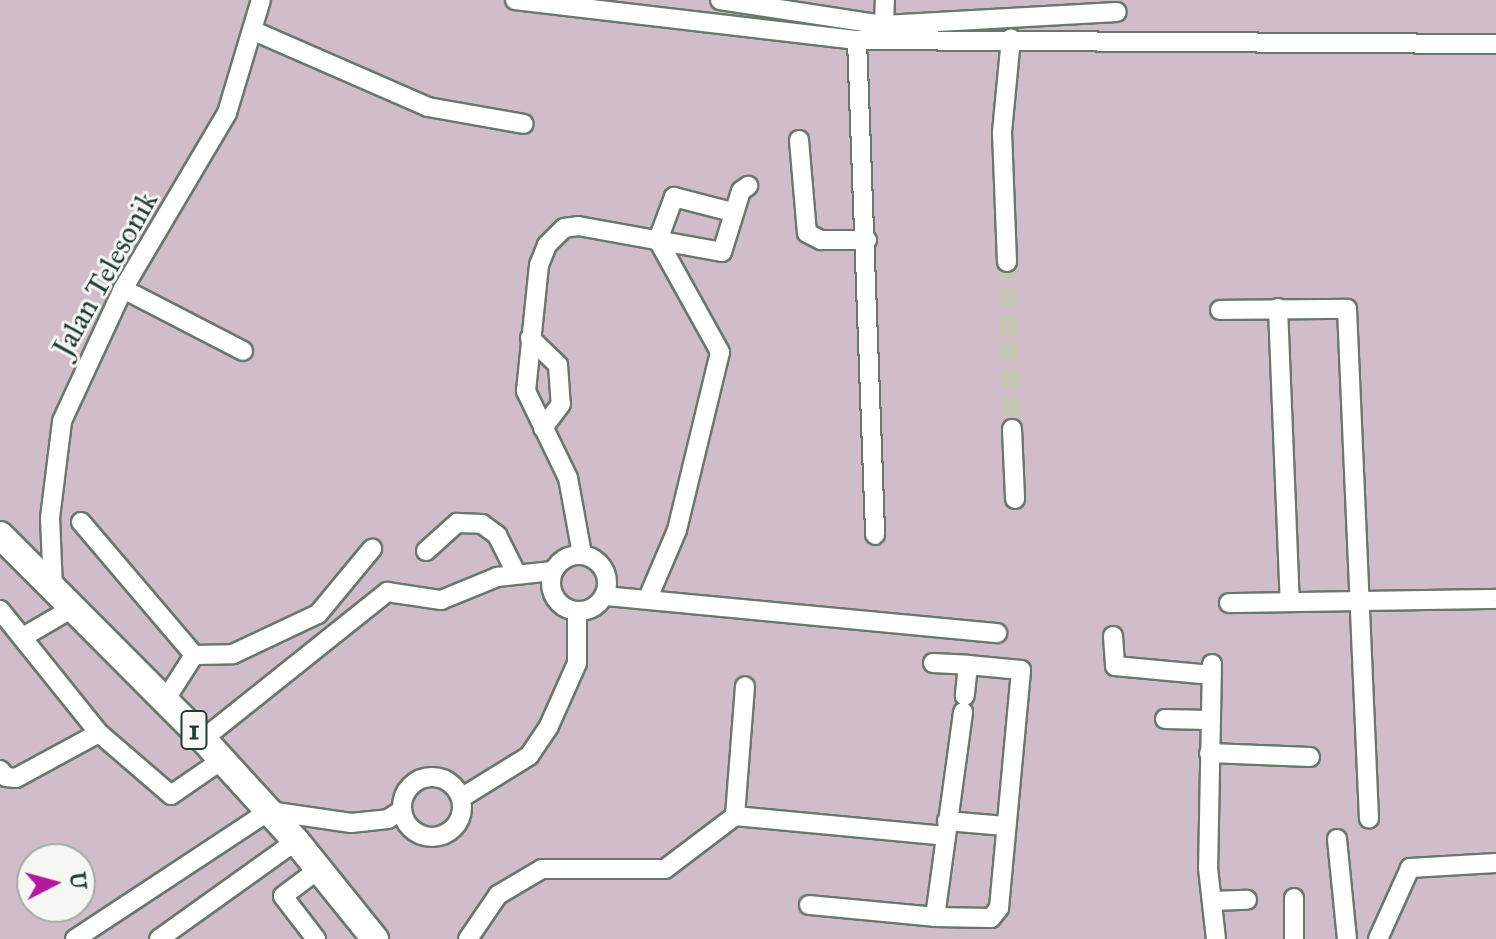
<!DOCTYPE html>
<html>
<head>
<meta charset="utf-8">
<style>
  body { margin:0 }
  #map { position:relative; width:1496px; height:939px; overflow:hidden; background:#efe8d3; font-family:"IM FELL Great Primer",serif }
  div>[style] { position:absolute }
  .industrial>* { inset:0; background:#d1bdc9 }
  .minor-tunnel>* { height:18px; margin-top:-9px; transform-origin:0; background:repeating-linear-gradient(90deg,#c5c6b3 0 18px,transparent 0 27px) }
  .roads { filter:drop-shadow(2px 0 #68796c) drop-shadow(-2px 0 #68796c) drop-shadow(0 2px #68796c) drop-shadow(0 -2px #68796c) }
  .minor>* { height:18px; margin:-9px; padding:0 9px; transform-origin:9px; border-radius:9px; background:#fff }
  .minor>.ring { margin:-9px; padding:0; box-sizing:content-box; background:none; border:18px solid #fff; border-radius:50% }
  .highway>* { height:26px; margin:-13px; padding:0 13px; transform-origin:13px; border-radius:13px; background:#fff }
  span { translate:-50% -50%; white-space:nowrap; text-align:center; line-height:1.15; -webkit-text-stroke:6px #f6f6f2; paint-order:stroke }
  .shield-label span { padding:2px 6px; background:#f6f6f2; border:2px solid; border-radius:6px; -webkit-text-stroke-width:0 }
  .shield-label { font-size:28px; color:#1f3d34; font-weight:700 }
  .street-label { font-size:30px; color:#1f3d34 }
  .north { position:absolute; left:16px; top:843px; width:80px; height:80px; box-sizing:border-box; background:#f6f6f2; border:2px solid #a0aca6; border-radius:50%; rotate:84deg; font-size:22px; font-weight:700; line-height:32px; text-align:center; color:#1f3d34 }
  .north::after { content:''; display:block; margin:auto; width:28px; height:36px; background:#b5179e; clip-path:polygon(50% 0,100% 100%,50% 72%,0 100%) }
</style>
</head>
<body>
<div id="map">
  <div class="industrial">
    <i style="clip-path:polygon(evenodd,0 0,1496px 0,1496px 939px,0 939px,0 0,32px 859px,80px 859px,80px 907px,32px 907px,32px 859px)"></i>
  </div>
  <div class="minor-tunnel">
    <i style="left:1007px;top:262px;width:167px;rotate:88.3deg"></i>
  </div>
  <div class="roads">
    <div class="minor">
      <i style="left:515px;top:0;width:344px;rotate:6.7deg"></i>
      <i style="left:857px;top:40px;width:639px;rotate:0.36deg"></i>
      <i style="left:720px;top:0;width:166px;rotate:8.7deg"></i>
      <i style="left:884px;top:25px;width:233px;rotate:-3.2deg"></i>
      <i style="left:884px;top:25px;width:25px;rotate:-88deg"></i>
      <i style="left:254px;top:31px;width:190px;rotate:23.6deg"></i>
      <i style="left:428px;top:107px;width:97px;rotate:10deg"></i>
      <i style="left:857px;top:40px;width:495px;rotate:87.9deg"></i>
      <i style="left:799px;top:140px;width:93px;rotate:85.1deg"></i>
      <i style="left:807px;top:233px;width:16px;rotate:27deg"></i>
      <i style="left:821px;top:240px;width:46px"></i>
      <i style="left:1007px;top:262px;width:130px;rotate:-92.2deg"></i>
      <i style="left:1002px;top:132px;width:94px;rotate:-84.5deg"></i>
      <i style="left:123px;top:289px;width:135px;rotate:27.3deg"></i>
      <i style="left:1278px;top:308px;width:294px;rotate:87.7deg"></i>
      <i style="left:1220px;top:310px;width:127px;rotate:-0.5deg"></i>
      <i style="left:1347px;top:309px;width:510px;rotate:87.53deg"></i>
      <i style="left:530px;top:338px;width:39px;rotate:44deg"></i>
      <i style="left:558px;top:365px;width:39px;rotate:86deg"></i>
      <i style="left:561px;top:404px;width:30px;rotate:127deg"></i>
      <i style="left:1012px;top:429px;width:70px;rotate:87.5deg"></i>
      <i style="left:81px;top:522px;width:175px;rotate:49.6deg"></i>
      <i style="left:426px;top:551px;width:42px;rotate:-42.1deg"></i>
      <i style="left:457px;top:523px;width:25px;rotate:2deg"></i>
      <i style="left:482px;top:524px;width:19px;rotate:36deg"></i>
      <i style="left:497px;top:535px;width:42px;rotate:63.4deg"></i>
      <i style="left:582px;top:554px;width:77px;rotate:-100.4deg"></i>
      <i style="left:568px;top:478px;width:97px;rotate:-115.8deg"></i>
      <i style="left:526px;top:391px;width:127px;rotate:-84.1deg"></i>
      <i style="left:539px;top:265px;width:22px;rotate:-68deg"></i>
      <i style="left:547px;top:245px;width:24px;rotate:-45deg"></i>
      <i style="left:564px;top:228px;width:14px;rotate:-8deg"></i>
      <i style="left:578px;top:226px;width:146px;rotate:10.2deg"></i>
      <i style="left:722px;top:252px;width:64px;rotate:-72.7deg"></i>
      <i style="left:741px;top:191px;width:9px;rotate:-36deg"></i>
      <i class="ring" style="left:551px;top:555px;width:38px;height:38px"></i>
      <i style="left:53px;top:589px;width:71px;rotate:-92.4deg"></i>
      <i style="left:50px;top:518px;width:98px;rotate:-82.9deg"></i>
      <i style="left:62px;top:421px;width:145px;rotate:-65.2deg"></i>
      <i style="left:123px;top:289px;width:204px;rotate:-59.4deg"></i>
      <i style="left:227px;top:113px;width:118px;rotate:-73.3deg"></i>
      <i style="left:605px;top:596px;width:394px;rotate:5.4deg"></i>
      <i style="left:648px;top:598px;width:74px;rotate:-66.9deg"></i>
      <i style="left:677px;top:530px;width:183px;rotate:-76.4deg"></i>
      <i style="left:720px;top:352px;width:128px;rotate:-119deg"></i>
      <i style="left:658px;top:240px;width:46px;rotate:-69.6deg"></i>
      <i style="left:674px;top:197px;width:60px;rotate:14.5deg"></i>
      <i style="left:1229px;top:603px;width:267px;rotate:-0.9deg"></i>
      <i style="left:0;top:610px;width:158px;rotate:51.2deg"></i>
      <i style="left:99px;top:733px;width:95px;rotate:40.7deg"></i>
      <i style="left:171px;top:795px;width:62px;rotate:-34.5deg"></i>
      <i style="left:1113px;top:636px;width:30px;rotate:86deg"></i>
      <i style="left:1115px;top:666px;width:97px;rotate:5.3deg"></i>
      <i style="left:23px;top:637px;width:56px;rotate:-30.3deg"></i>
      <i style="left:933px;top:663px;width:35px;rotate:3deg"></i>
      <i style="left:968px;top:665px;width:31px;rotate:96deg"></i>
      <i style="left:1212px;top:664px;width:204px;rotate:91.1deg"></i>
      <i style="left:1208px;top:868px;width:71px;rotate:83.6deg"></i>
      <i style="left:164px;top:702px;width:56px;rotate:-57.4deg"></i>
      <i style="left:194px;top:655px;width:39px;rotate:-1deg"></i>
      <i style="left:233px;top:654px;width:94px;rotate:-25.2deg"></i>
      <i style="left:318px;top:614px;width:85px;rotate:-50.3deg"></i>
      <i style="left:1165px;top:719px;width:44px;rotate:1.3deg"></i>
      <i style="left:203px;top:739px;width:236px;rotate:-38.6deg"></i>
      <i style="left:387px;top:592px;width:55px;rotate:8.4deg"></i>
      <i style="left:441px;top:600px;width:61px;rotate:-22.3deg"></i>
      <i style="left:497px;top:577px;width:56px;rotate:-6.1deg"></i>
      <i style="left:1209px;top:753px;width:101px;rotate:2.3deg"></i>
      <i style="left:0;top:770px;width:9px;rotate:49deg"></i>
      <i style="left:6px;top:777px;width:10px;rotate:6deg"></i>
      <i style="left:16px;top:778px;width:94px;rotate:-28.5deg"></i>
      <i class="ring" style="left:402px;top:777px;width:42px;height:42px"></i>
      <i style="left:461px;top:798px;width:80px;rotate:-31.7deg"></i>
      <i style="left:529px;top:756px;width:36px;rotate:-56deg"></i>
      <i style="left:549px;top:726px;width:69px;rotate:-66deg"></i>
      <i style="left:577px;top:663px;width:51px;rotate:-90deg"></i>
      <i style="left:735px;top:816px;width:130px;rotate:-85.6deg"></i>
      <i style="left:947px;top:821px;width:58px;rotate:4.9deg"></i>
      <i style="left:1337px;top:839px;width:100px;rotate:84.3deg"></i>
      <i style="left:1294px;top:898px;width:41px;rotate:90deg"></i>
      <i style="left:1212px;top:901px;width:35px;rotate:-2deg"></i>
      <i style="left:809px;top:905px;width:127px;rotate:5.4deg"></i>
      <i style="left:935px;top:917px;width:207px;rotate:-82.2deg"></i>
      <i style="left:935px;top:917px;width:56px;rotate:1deg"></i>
      <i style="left:991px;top:918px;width:13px;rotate:-51deg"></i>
      <i style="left:999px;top:908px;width:239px;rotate:-84.7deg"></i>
      <i style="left:1021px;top:670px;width:53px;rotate:-174.6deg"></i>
      <i style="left:75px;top:939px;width:232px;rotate:-33.4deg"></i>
      <i style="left:269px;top:811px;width:83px;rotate:8.3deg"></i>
      <i style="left:351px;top:823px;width:37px;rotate:-6deg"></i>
      <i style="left:388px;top:819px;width:17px;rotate:-33deg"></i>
      <i style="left:159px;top:939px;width:168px;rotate:-35.6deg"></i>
      <i style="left:316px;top:939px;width:54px;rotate:-127.5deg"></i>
      <i style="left:283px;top:896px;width:45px;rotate:-36.9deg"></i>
      <i style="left:468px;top:939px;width:53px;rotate:-55.7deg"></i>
      <i style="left:498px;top:895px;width:51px;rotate:-30.6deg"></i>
      <i style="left:542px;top:869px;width:123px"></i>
      <i style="left:665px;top:869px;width:88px;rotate:-37.1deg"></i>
      <i style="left:735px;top:816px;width:211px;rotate:5.4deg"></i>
      <i style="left:1378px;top:939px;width:78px;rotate:-65.7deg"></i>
      <i style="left:1410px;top:868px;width:86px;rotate:-3.3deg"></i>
    </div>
    <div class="highway">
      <i style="left:0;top:535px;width:288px;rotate:45.1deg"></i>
      <i style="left:203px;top:739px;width:138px;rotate:47.6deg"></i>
      <i style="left:296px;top:841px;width:126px;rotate:51.1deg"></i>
    </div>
  </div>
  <div class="shield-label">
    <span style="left:194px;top:730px">1</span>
  </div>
  <div class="street-label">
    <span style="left:105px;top:274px;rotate:-61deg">Jalan Telesonik</span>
  </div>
  <div class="north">U</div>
</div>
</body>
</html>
